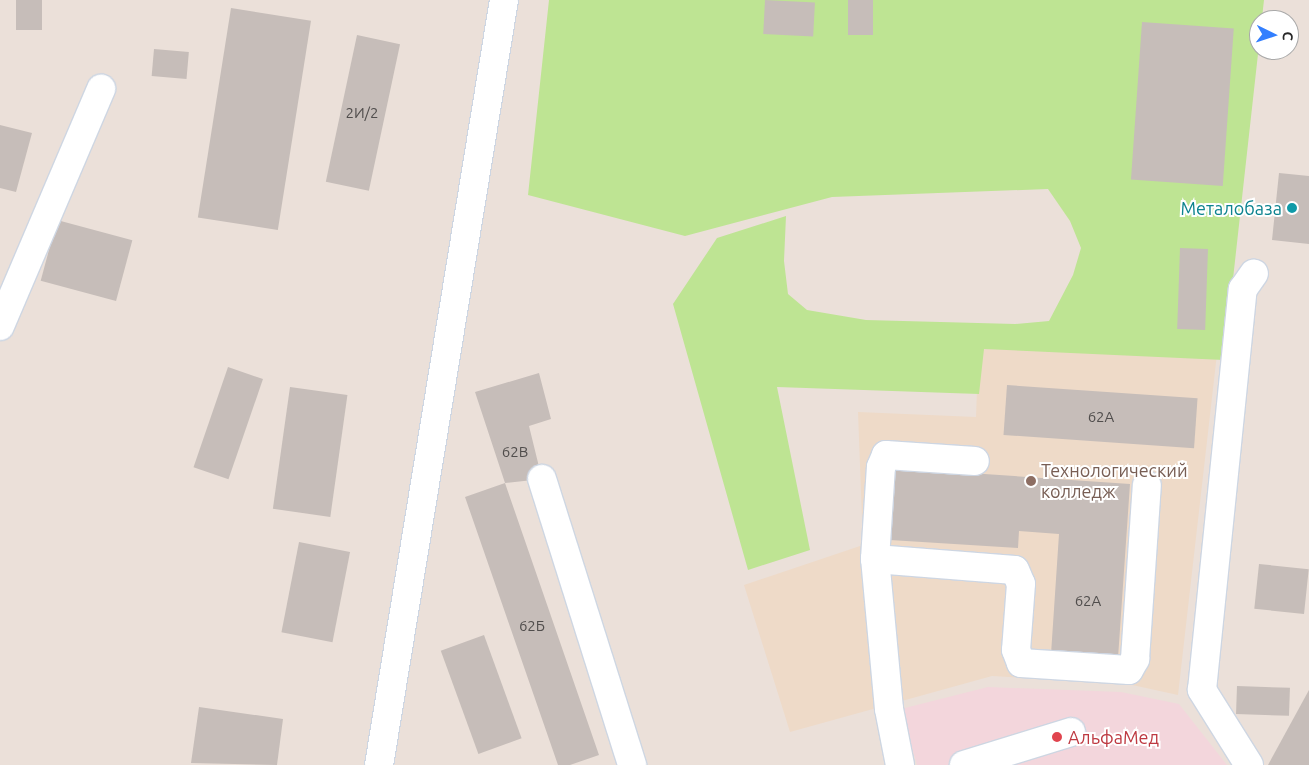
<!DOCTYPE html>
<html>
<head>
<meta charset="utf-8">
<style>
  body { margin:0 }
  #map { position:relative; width:1309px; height:765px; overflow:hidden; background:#ebe0d9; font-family:Ubuntu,sans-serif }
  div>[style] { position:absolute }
  .education>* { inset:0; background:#eedac8 }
  .medical>* { inset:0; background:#f3d6dc }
  .green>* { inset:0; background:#bee493 }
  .building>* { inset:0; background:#c6bdb9; transform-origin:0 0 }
  .roads { filter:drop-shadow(1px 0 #ced6e2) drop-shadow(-1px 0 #ced6e2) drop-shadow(0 1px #ced6e2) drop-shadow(0 -1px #ced6e2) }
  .minor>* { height:28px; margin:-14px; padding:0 14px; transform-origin:14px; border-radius:14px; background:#fff }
  .dots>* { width:14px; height:14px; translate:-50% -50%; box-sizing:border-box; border:2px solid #fff; border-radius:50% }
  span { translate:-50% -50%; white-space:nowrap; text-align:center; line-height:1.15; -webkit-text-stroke:4px #fff; paint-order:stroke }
  .number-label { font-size:15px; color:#504d4c }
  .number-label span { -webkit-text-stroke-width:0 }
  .culture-label { font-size:18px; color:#0d838f }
  .right { translate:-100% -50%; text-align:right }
  .education-label { font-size:18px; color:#785e54 }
  .left { translate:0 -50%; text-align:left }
  .health-label { font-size:18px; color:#be3a42 }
  .north { position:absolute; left:1249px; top:10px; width:50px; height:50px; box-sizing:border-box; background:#fff; border:1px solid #a9a9a9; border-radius:50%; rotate:94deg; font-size:14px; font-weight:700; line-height:20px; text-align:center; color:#282828 }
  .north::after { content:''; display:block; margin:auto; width:18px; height:22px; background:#337ffe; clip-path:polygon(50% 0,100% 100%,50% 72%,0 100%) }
</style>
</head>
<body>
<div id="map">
  <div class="education">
    <i style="clip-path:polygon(979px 335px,1218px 345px,1178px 695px,1123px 683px,992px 676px,790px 732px,744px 585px,863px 545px,858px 412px,976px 417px)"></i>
  </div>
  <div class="medical">
    <i style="clip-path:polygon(988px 687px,1121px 692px,1179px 704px,1227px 765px,917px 765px,901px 709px)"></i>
  </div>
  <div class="green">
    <i style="clip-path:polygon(549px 0,1264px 0,1224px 360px,984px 349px,979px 394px,777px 387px,810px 550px,748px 570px,673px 304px,717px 238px,786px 216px,784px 261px,788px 294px,807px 310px,866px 320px,1015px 324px,1049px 321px,1073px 275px,1081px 248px,1070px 221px,1048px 189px,832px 197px,685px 236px,528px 195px)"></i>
  </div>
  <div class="building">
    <i style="left:16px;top:0;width:26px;height:30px"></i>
    <i style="left:765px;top:0;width:50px;height:34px;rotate:3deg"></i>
    <i style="left:848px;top:0;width:25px;height:35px"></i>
    <i style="left:231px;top:8px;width:81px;height:212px;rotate:9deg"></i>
    <i style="left:1142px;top:22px;width:92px;height:158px;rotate:4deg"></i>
    <i style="left:357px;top:35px;width:44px;height:150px;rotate:12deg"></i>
    <i style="left:154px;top:49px;width:35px;height:27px;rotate:5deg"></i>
    <i style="clip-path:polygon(0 125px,32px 133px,16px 192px,0 188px)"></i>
    <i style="clip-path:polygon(1279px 173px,1309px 176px,1309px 244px,1272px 240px)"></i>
    <i style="left:57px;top:220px;width:78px;height:63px;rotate:15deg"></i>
    <i style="left:1180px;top:248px;width:28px;height:81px;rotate:2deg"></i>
    <i style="left:228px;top:367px;width:37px;height:106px;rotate:19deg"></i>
    <i style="clip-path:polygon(539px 373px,551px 419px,529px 426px,542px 479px,505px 483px,599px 755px,570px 765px,558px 765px,465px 497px,505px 483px,475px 392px)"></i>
    <i style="left:1007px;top:385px;width:191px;height:50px;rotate:4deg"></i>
    <i style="left:290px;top:387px;width:58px;height:123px;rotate:8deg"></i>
    <i style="clip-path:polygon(895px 468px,1130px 484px,1118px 658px,1051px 654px,1059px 534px,1019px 531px,1018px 548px,890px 540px)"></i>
    <i style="left:299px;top:542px;width:52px;height:92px;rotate:11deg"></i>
    <i style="left:1259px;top:564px;width:50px;height:45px;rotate:6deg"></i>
    <i style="left:484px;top:635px;width:110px;height:46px;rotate:70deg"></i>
    <i style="left:1237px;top:686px;width:53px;height:28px;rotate:2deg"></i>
    <i style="clip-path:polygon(1309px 690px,1309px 765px,1268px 765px)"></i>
    <i style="clip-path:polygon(199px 707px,283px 719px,277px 765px,191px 763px)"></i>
  </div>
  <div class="roads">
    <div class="minor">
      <i style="left:0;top:326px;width:258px;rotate:-66.9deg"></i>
      <i style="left:542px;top:479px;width:300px;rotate:72.5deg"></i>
      <i style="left:875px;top:559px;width:92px;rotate:-86.3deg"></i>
      <i style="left:881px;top:467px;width:13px;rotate:-67deg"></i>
      <i style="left:886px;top:455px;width:89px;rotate:3.9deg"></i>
      <i style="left:379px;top:765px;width:775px;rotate:-80.72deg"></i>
      <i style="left:900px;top:765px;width:57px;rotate:-101.1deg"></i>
      <i style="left:889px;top:709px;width:151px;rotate:-95.3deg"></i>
      <i style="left:875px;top:559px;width:140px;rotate:4.5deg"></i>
      <i style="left:1015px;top:570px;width:15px;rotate:67deg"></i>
      <i style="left:1021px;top:584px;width:66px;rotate:94.3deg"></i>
      <i style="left:1016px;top:650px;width:14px;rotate:69deg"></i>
      <i style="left:1021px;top:663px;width:108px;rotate:3.7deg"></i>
      <i style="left:1129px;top:670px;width:13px;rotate:-61deg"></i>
      <i style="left:1135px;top:659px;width:174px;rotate:-86.1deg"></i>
      <i style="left:964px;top:765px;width:112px;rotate:-17.1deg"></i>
      <i style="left:1249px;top:765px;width:89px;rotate:-122.1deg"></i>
      <i style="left:1202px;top:690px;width:403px;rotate:-84.2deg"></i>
      <i style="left:1243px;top:289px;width:19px;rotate:-55deg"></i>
    </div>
  </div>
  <div class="dots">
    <i style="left:1292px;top:208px;background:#0f9aa8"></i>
    <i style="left:1031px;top:481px;background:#8d6e63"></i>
    <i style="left:1057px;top:737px;background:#e0444e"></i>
  </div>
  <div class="number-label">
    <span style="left:362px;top:113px">2И/2</span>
    <span style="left:1101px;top:417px">62А</span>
    <span style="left:515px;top:452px">62В</span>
    <span style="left:1088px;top:601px">62А</span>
    <span style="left:532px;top:626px">62Б</span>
  </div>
  <div class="culture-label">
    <span class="right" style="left:1282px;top:208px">Металобаза</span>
  </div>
  <div class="education-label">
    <span class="left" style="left:1041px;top:481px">Технологический<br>колледж</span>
  </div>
  <div class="health-label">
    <span class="left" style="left:1068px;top:737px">АльфаМед</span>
  </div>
  <div class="north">С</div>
</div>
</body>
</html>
